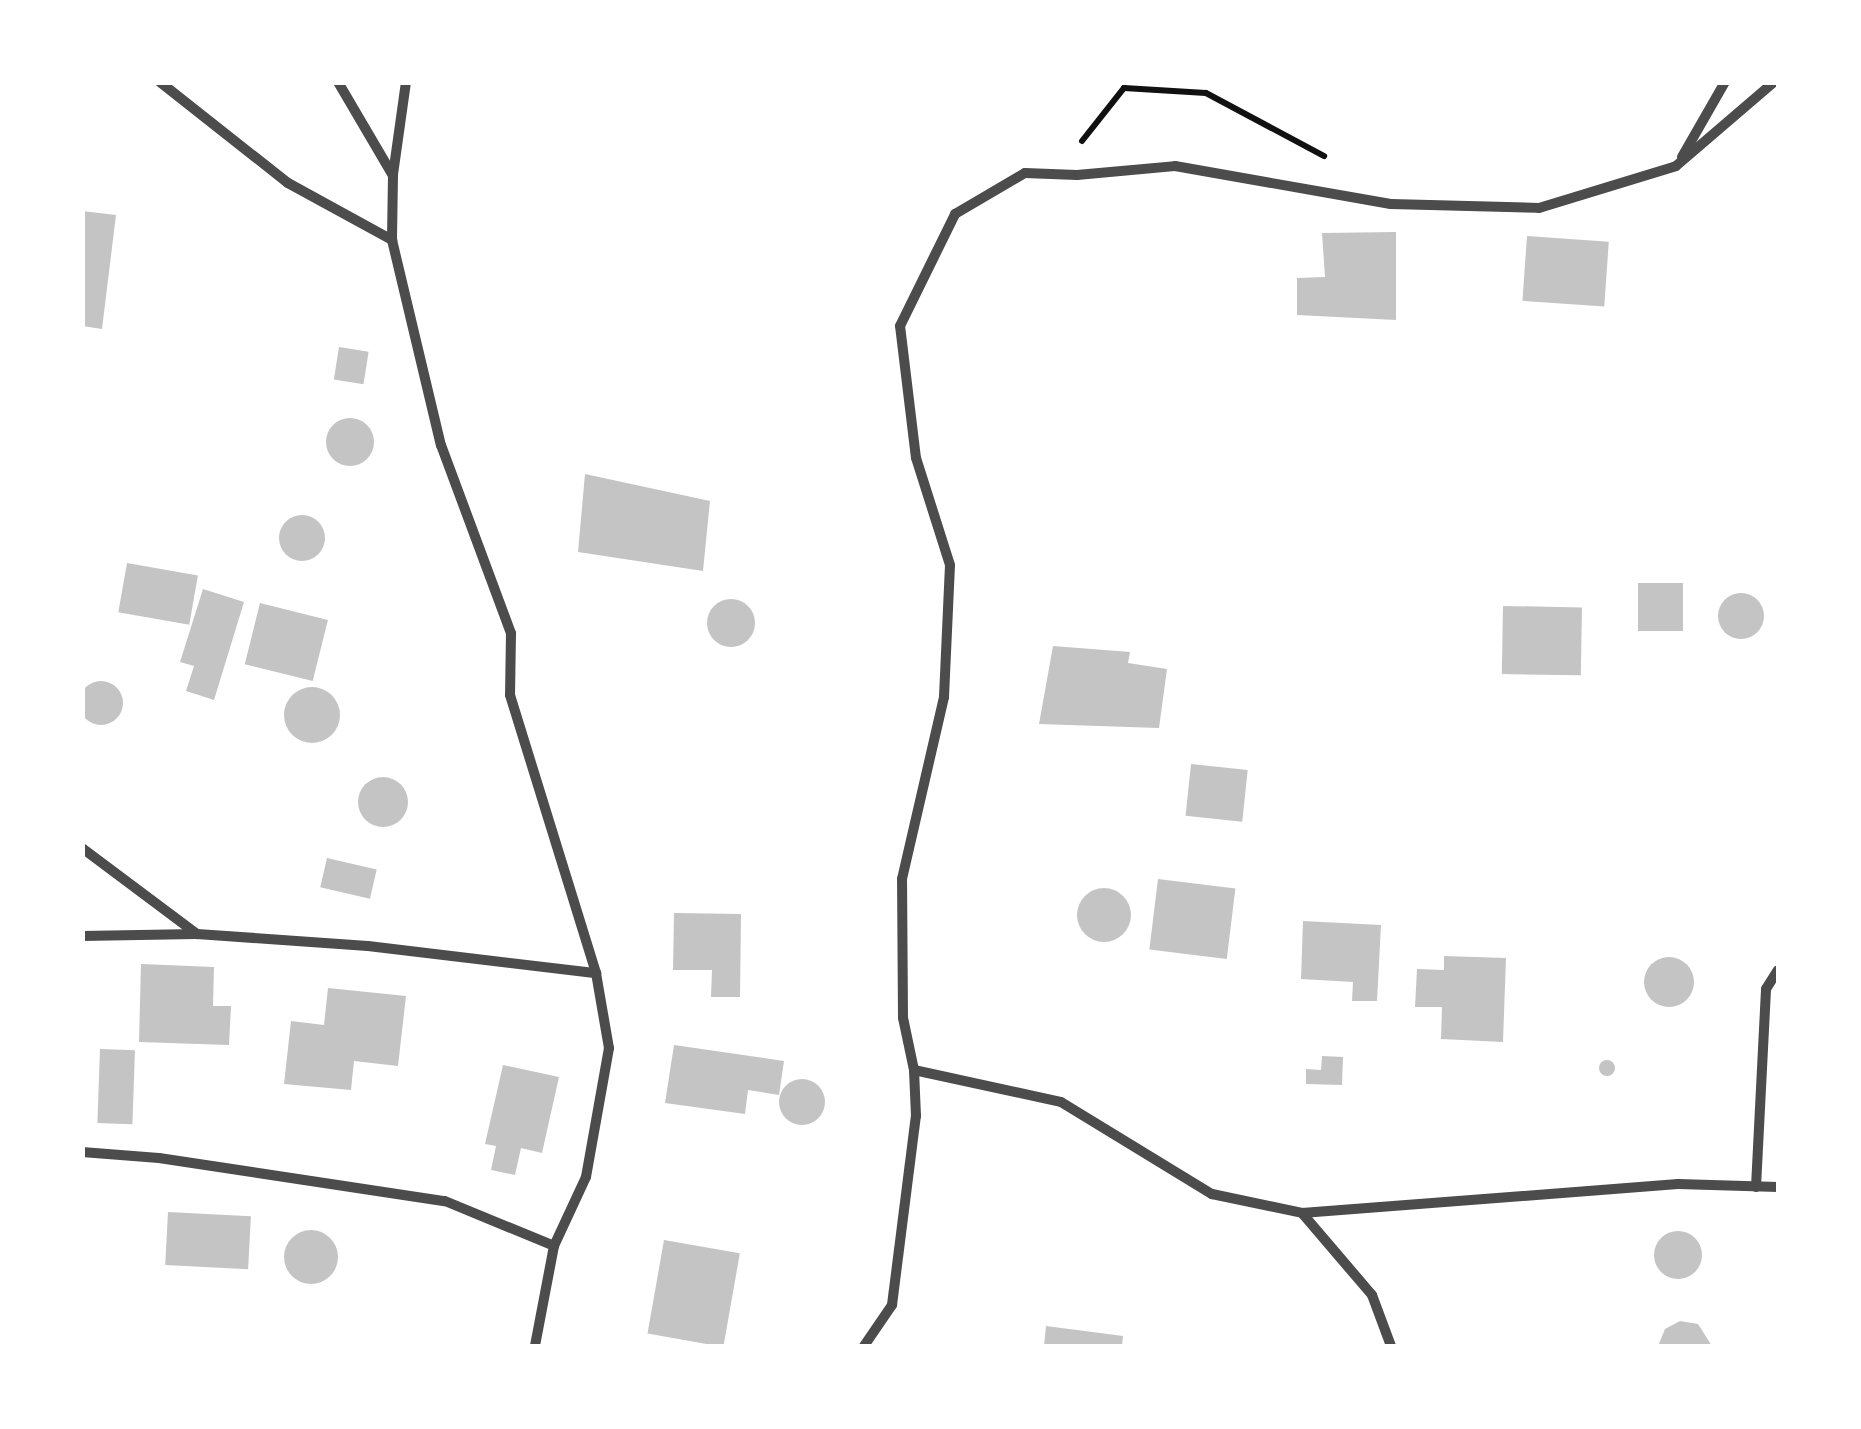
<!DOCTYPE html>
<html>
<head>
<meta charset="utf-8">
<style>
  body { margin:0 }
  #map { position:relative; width:1861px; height:1429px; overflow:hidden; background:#fff; font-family:Inter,sans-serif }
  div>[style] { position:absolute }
  .building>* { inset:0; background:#c4c4c4; transform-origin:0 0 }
  .round { border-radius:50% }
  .path>* { height:6px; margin:-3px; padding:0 3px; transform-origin:3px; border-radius:3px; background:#111 }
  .minor>* { height:10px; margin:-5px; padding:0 5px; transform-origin:5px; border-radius:5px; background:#4c4c4c }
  span { translate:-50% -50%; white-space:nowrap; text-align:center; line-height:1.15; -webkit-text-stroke:10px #fff; paint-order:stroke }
  .frame { position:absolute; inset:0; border:85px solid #fff; pointer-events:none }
</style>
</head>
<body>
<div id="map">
  <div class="building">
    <i style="clip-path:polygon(82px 211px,116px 215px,102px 329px,82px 326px)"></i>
    <i style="clip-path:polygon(1396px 232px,1396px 320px,1297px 315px,1297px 278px,1325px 277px,1322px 233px)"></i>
    <i style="left:1527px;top:236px;width:82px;height:65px;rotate:4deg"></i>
    <i style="left:339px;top:347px;width:30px;height:33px;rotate:9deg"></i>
    <i class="round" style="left:326px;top:418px;width:48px;height:48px"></i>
    <i style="clip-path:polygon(585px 474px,710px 501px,703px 571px,578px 552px)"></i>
    <i class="round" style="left:279px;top:515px;width:46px;height:46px"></i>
    <i style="left:127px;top:563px;width:72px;height:50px;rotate:10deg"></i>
    <i style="left:1638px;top:583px;width:45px;height:48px"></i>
    <i style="clip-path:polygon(203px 589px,244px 602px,214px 700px,186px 691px,194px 666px,180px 662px)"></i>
    <i class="round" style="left:1718px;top:593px;width:46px;height:46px"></i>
    <i class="round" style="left:707px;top:599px;width:48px;height:48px"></i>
    <i style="left:260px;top:603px;width:70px;height:63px;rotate:14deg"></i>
    <i style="left:1503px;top:606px;width:79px;height:68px;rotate:1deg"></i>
    <i style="clip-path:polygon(1053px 646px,1130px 652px,1128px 663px,1167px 669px,1159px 728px,1039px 724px)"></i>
    <i class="round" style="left:79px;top:681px;width:44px;height:44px"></i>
    <i class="round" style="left:284px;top:687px;width:56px;height:56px"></i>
    <i style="left:1191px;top:764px;width:57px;height:52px;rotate:6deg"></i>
    <i class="round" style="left:358px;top:777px;width:50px;height:50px"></i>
    <i style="left:327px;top:858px;width:51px;height:30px;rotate:13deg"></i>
    <i style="left:1158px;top:879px;width:78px;height:71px;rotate:7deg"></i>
    <i class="round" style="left:1077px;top:888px;width:54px;height:54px"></i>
    <i style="clip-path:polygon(674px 913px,741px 914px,740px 997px,711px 997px,712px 970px,673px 970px)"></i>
    <i style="clip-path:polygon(1303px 921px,1381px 925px,1377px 1001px,1352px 1001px,1353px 982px,1301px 979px)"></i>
    <i style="clip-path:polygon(1444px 956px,1506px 958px,1503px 1042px,1441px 1039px,1442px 1007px,1415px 1007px,1417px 969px,1444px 970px)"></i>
    <i class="round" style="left:1644px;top:957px;width:50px;height:50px"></i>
    <i style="clip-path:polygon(141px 964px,214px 967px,213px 1006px,231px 1006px,229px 1045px,139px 1042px)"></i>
    <i style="clip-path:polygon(328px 988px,406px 996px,398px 1066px,354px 1061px,351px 1090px,284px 1084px,291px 1021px,324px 1025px)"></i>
    <i style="clip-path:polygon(674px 1045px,784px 1061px,779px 1095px,748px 1090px,745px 1114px,665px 1103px)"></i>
    <i style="left:100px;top:1049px;width:35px;height:74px;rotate:2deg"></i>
    <i style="clip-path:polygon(1322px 1056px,1343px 1057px,1342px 1085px,1306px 1084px,1306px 1069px,1321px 1070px)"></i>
    <i class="round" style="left:1599px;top:1060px;width:16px;height:16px"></i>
    <i style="clip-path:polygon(503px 1065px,559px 1077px,542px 1153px,521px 1148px,515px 1175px,491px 1170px,496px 1146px,485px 1144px)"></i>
    <i class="round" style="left:779px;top:1079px;width:46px;height:46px"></i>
    <i style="left:168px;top:1212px;width:83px;height:53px;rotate:3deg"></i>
    <i class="round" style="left:284px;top:1230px;width:54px;height:54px"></i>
    <i class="round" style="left:1654px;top:1231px;width:48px;height:48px"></i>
    <i style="left:664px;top:1240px;width:77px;height:95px;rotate:10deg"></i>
    <i style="clip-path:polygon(1680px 1321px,1698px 1324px,1712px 1346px,1658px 1346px,1665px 1329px)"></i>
    <i style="clip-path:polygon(1046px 1326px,1123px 1336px,1122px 1346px,1044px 1346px)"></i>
  </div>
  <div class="path">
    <i style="left:1082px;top:141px;width:68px;rotate:-51.6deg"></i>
    <i style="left:1124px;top:88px;width:82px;rotate:3.5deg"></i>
    <i style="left:1206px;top:93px;width:134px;rotate:28.1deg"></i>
  </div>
  <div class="minor">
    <i style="left:160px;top:82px;width:163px;rotate:38.3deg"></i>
    <i style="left:288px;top:183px;width:119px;rotate:28.7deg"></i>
    <i style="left:338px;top:82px;width:107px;rotate:59.6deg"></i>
    <i style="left:406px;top:82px;width:94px;rotate:98deg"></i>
    <i style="left:393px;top:175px;width:65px;rotate:90.9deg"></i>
    <i style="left:392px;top:240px;width:211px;rotate:76.6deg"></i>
    <i style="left:441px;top:445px;width:201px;rotate:69.6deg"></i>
    <i style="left:511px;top:633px;width:62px;rotate:90.9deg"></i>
    <i style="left:510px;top:695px;width:291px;rotate:72.8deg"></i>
    <i style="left:596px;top:973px;width:76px;rotate:80.2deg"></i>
    <i style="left:609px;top:1048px;width:131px;rotate:100.1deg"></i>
    <i style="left:586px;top:1177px;width:76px;rotate:114.9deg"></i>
    <i style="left:554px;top:1246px;width:102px;rotate:100.8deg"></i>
    <i style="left:1682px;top:157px;width:86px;rotate:-60.2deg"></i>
    <i style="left:82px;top:848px;width:144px;rotate:36.8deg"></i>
    <i style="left:197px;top:934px;width:171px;rotate:4deg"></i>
    <i style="left:368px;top:946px;width:230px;rotate:6.8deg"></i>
    <i style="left:82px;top:936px;width:114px;rotate:-1deg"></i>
    <i style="left:914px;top:1070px;width:53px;rotate:-101.9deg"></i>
    <i style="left:903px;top:1018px;width:139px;rotate:-90.4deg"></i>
    <i style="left:902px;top:879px;width:187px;rotate:-77deg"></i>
    <i style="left:944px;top:697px;width:132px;rotate:-87.4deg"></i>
    <i style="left:950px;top:565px;width:112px;rotate:-107.6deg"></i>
    <i style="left:916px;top:458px;width:133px;rotate:-96.9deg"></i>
    <i style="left:900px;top:326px;width:125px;rotate:-63.8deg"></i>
    <i style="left:955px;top:214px;width:81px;rotate:-30.4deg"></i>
    <i style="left:1025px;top:173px;width:52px;rotate:2.2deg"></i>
    <i style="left:1077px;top:175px;width:98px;rotate:-5.2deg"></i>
    <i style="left:1175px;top:166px;width:219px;rotate:10deg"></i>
    <i style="left:1391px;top:204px;width:148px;rotate:1.5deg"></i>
    <i style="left:1539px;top:208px;width:143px;rotate:-17deg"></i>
    <i style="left:1676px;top:166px;width:129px;rotate:-40.6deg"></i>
    <i style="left:82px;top:1152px;width:77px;rotate:4.5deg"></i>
    <i style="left:159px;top:1158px;width:289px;rotate:8.6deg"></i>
    <i style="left:445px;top:1201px;width:118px;rotate:22.4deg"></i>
    <i style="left:1756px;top:1187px;width:198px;rotate:-87.1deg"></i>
    <i style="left:1766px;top:989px;width:22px;rotate:-58deg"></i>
    <i style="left:1302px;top:1213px;width:377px;rotate:-4.4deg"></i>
    <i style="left:1678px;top:1184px;width:100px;rotate:1.7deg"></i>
    <i style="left:864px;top:1346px;width:50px;rotate:-55.7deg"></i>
    <i style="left:892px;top:1305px;width:191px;rotate:-82.8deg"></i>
    <i style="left:916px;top:1116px;width:46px;rotate:-92.5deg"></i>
    <i style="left:914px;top:1070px;width:150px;rotate:12.3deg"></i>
    <i style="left:1061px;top:1102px;width:177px;rotate:31.4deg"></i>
    <i style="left:1212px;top:1194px;width:92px;rotate:11.9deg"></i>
    <i style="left:1302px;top:1213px;width:108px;rotate:49.5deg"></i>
    <i style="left:1372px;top:1295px;width:54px;rotate:69.6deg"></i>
  </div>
  <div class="frame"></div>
</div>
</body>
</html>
